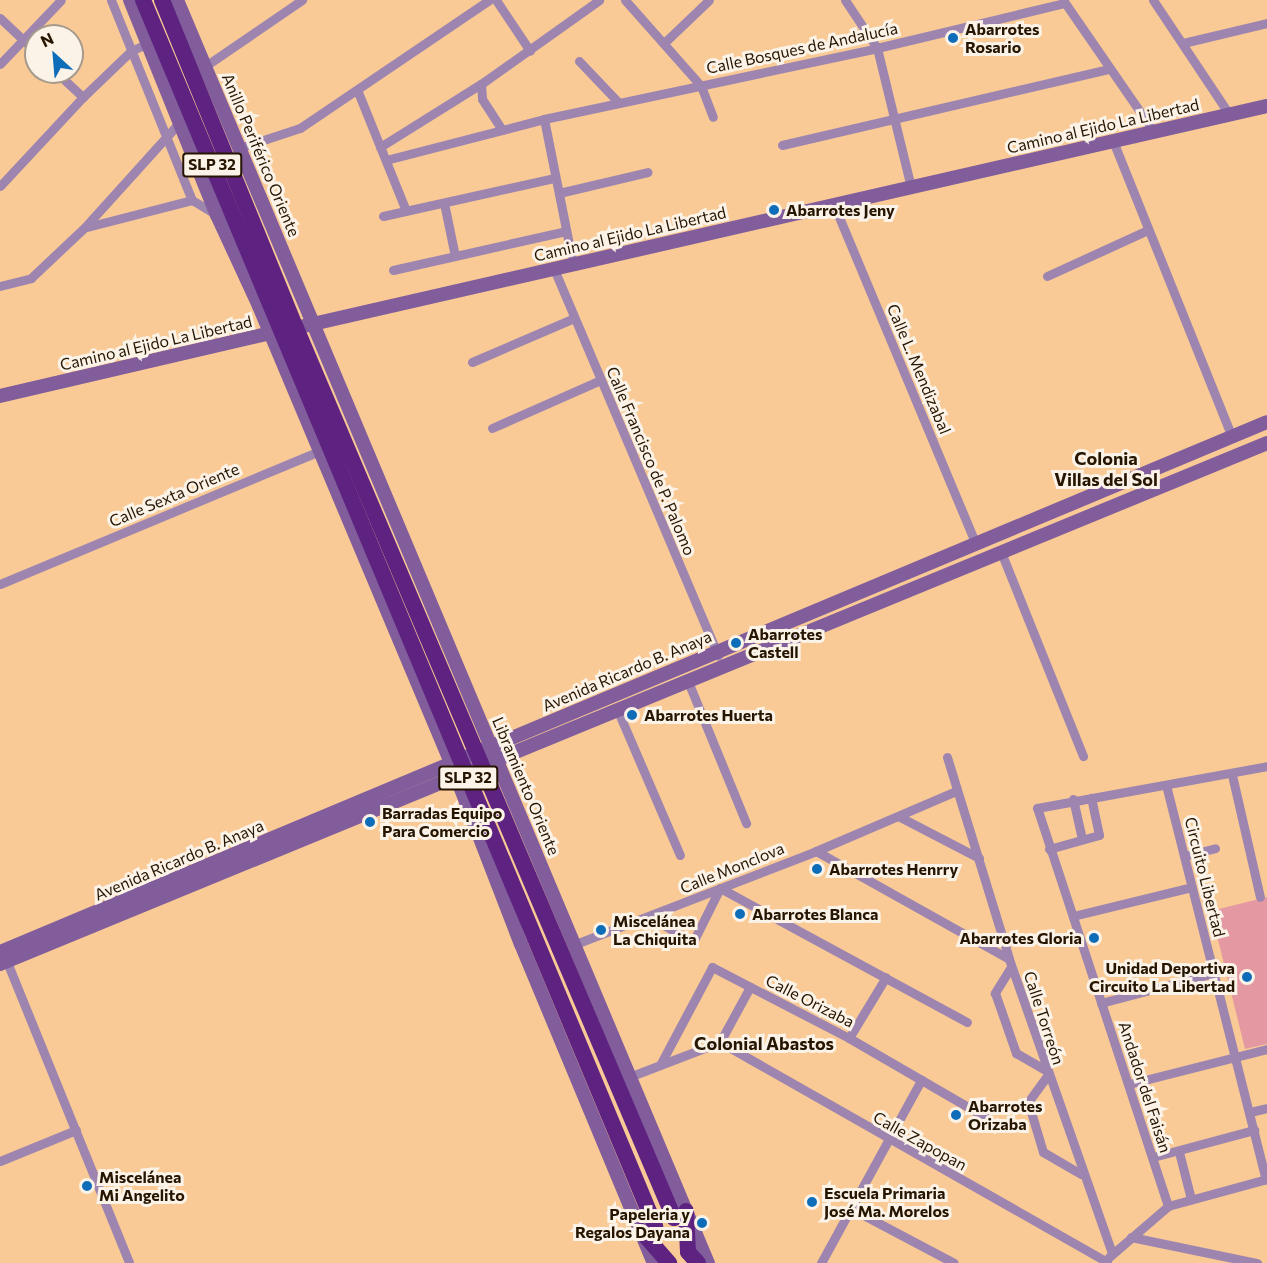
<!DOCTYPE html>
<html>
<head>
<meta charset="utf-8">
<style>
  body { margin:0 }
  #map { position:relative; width:1267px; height:1263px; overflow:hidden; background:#f9ca95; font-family:Commissioner,sans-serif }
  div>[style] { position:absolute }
  .green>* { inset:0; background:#e398a2 }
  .street>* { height:9px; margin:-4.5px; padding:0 4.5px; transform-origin:4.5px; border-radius:4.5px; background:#9d85b0 }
  .secondary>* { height:14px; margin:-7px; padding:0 7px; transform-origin:7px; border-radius:7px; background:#825d9c }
  .highway>* { height:16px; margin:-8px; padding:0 8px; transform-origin:8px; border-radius:8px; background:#5e2280 }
  .highway-bridge>* { height:16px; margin:-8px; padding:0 8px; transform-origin:8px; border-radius:8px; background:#5e2280 }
  .dots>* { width:16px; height:16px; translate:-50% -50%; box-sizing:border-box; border:3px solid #fcf3e8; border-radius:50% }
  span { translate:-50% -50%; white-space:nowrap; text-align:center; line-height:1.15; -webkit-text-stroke:6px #fcf3e8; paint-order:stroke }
  .shield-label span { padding:2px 4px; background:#fcf3e8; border:2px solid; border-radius:4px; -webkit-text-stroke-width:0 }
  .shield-label { font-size:15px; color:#251501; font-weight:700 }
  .poi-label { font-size:16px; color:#251501; font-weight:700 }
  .left { translate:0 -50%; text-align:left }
  .right { translate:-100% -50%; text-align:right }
  .street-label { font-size:16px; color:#251501 }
  .neighbourhood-label { font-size:18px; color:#251501; font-weight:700 }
  .north { position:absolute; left:24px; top:24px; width:60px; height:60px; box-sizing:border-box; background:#fcf3e8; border:2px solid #a69a8c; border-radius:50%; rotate:334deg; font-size:16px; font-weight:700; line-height:24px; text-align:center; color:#251501 }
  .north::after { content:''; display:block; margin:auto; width:21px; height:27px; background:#0d6db9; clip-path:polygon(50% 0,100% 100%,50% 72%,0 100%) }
</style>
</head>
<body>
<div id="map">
  <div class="green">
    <i style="clip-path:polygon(1267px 897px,1267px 1044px,1245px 1049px,1211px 911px)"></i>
  </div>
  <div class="street">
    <i style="left:111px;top:0;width:216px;rotate:68deg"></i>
    <i style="left:192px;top:200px;width:29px;rotate:31deg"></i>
    <i style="left:496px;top:0;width:61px;rotate:56.3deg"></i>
    <i style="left:625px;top:0;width:115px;rotate:48.5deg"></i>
    <i style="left:701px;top:86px;width:33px;rotate:69deg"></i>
    <i style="left:845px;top:0;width:58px;rotate:56.3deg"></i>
    <i style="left:877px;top:48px;width:143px;rotate:76.3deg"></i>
    <i style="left:1063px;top:0;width:160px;rotate:55.4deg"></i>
    <i style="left:1153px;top:0;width:137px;rotate:56.3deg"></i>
    <i style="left:0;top:18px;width:50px;rotate:43.4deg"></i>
    <i style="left:664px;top:43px;width:62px;rotate:-43.7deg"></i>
    <i style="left:1183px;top:43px;width:86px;rotate:-13.4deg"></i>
    <i style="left:579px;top:61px;width:58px;rotate:46.4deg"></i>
    <i style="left:0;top:64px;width:88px;rotate:-46.4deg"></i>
    <i style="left:204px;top:67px;width:119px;rotate:-34.4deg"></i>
    <i style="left:56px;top:72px;width:37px;rotate:43deg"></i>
    <i style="left:481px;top:84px;width:15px;rotate:86deg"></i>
    <i style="left:482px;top:99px;width:37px;rotate:57deg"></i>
    <i style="left:358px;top:92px;width:128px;rotate:68deg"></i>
    <i style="left:544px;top:119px;width:148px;rotate:78.7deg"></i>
    <i style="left:1113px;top:141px;width:319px;rotate:68.1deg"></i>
    <i style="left:782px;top:145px;width:336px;rotate:-13.1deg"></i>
    <i style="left:380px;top:147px;width:119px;rotate:-32deg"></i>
    <i style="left:481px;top:84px;width:145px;rotate:-35.4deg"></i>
    <i style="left:239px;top:148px;width:64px;rotate:-18.2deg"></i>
    <i style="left:300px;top:128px;width:228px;rotate:-34.1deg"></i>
    <i style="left:386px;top:160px;width:163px;rotate:-14.5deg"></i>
    <i style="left:544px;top:119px;width:340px;rotate:-12deg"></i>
    <i style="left:877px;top:48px;width:193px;rotate:-13.5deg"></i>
    <i style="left:0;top:186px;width:122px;rotate:-47deg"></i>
    <i style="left:83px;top:97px;width:66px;rotate:-43.8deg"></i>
    <i style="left:131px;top:51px;width:19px;rotate:-25deg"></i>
    <i style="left:559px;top:193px;width:91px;rotate:-13.3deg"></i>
    <i style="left:444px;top:203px;width:54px;rotate:78.3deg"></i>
    <i style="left:834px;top:205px;width:368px;rotate:67.3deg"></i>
    <i style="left:383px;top:216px;width:176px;rotate:-12.5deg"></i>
    <i style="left:87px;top:227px;width:108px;rotate:-14.4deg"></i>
    <i style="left:554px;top:269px;width:420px;rotate:67deg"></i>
    <i style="left:393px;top:270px;width:177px;rotate:-12.7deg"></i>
    <i style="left:1047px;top:276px;width:111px;rotate:-24.5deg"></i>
    <i style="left:0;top:286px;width:32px;rotate:-14deg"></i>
    <i style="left:31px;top:278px;width:74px;rotate:-43.4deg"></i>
    <i style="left:85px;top:227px;width:142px;rotate:-47.9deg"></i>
    <i style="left:472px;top:362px;width:111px;rotate:-23.3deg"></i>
    <i style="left:492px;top:428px;width:119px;rotate:-23.8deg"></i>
    <i style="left:1001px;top:552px;width:220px;rotate:68.1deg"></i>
    <i style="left:0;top:584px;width:352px;rotate:-22.6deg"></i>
    <i style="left:687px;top:679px;width:156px;rotate:67.7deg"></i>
    <i style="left:617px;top:709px;width:159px;rotate:66.7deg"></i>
    <i style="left:947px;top:757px;width:211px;rotate:72.9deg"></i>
    <i style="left:1009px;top:959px;width:312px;rotate:70.7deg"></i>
    <i style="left:1232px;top:775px;width:125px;rotate:77.1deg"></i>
    <i style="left:1166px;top:785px;width:407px;rotate:75.8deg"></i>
    <i style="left:1073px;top:799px;width:41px;rotate:77.3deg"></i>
    <i style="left:900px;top:817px;width:89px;rotate:27.4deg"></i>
    <i style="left:1049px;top:849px;width:52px;rotate:-15.6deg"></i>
    <i style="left:1099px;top:835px;width:38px;rotate:-102deg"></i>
    <i style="left:816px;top:851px;width:221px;rotate:29.2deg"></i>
    <i style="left:1184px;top:856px;width:32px;rotate:-14deg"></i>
    <i style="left:1073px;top:916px;width:122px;rotate:-13.7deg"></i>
    <i style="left:650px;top:917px;width:50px;rotate:30.2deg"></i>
    <i style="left:693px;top:942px;width:60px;rotate:-63.4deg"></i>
    <i style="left:720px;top:888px;width:281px;rotate:28.5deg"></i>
    <i style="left:573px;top:945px;width:261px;rotate:-21.1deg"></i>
    <i style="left:816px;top:851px;width:152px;rotate:-23.2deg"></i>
    <i style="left:5px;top:957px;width:330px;rotate:67.9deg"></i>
    <i style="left:1011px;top:967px;width:31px;rotate:122deg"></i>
    <i style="left:995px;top:993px;width:64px;rotate:70.7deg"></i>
    <i style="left:1016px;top:1053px;width:34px;rotate:30deg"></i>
    <i style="left:1101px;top:1003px;width:117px;rotate:-14.9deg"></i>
    <i style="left:849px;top:1038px;width:71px;rotate:-58.8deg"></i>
    <i style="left:720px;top:1042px;width:445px;rotate:29.6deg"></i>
    <i style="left:660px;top:1065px;width:111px;rotate:-62deg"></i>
    <i style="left:712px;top:967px;width:154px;rotate:27.4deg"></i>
    <i style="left:849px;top:1038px;width:162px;rotate:30.1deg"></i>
    <i style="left:1047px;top:1076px;width:32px;rotate:126deg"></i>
    <i style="left:1028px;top:1102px;width:52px;rotate:73.3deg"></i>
    <i style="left:1043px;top:1152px;width:44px;rotate:30.1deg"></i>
    <i style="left:629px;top:1077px;width:97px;rotate:-21deg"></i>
    <i style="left:720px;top:1042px;width:63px;rotate:-61.4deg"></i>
    <i style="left:1129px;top:1084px;width:142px;rotate:-14.2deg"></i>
    <i style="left:1250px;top:1112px;width:17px;rotate:-13deg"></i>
    <i style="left:1179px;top:1152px;width:49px;rotate:75.7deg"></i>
    <i style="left:1153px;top:1157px;width:105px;rotate:-15deg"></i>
    <i style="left:0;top:1161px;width:82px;rotate:-22.2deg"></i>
    <i style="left:1168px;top:1206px;width:419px;rotate:-108.2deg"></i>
    <i style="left:1037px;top:808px;width:234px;rotate:-10.3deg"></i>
    <i style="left:852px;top:1209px;width:115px;rotate:27.9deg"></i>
    <i style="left:1131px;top:1237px;width:129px;rotate:11.7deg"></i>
    <i style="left:1109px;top:1257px;width:78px;rotate:-40.8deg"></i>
    <i style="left:1168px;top:1206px;width:103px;rotate:-15.3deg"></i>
    <i style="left:821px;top:1263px;width:209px;rotate:-61.3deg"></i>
  </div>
  <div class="secondary">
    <i style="left:130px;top:0;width:232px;rotate:68deg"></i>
    <i style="left:217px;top:215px;width:100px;rotate:65.2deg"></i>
    <i style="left:259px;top:306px;width:496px;rotate:67.2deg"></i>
    <i style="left:451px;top:763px;width:194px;rotate:68.9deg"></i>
    <i style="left:521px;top:944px;width:346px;rotate:67.4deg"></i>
    <i style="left:177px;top:0;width:1370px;rotate:67.2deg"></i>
    <i style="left:304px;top:326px;width:988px;rotate:-12.87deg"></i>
    <i style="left:0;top:396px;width:283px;rotate:-13.1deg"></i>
    <i style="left:0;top:952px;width:1373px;rotate:-22.7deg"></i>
    <i style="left:0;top:964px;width:1370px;rotate:-22.35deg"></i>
  </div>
  <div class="highway">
    <i style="left:686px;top:1211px;width:41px;rotate:87.2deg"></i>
    <i style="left:688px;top:1252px;width:15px;rotate:48deg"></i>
    <i style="left:641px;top:1231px;width:43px;rotate:48.8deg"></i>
  </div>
  <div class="highway-bridge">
    <i style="left:143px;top:0;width:1329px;rotate:67.33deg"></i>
    <i style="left:162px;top:0;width:354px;rotate:67.8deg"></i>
    <i style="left:296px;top:328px;width:967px;rotate:66.99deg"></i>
  </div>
  <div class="dots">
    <i style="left:953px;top:38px;background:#0d6db9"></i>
    <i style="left:774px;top:210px;background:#0d6db9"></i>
    <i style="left:736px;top:643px;background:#0d6db9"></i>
    <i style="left:632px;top:715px;background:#0d6db9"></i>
    <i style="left:370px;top:822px;background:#0d6db9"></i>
    <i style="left:817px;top:869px;background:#0d6db9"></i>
    <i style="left:740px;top:914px;background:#0d6db9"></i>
    <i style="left:601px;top:930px;background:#0d6db9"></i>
    <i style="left:1094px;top:938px;background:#0d6db9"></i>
    <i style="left:1247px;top:977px;background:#0d6db9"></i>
    <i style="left:956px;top:1115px;background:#0d6db9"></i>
    <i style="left:87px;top:1186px;background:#0d6db9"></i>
    <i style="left:812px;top:1202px;background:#0d6db9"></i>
    <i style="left:702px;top:1223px;background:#0d6db9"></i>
  </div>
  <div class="shield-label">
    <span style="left:212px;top:165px">SLP 32</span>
    <span style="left:468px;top:778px">SLP 32</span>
  </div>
  <div class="poi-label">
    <span class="left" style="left:965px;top:38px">Abarrotes<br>Rosario</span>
    <span class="left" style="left:786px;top:210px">Abarrotes Jeny</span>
    <span class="left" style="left:748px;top:643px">Abarrotes<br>Castell</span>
    <span class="left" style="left:644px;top:715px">Abarrotes Huerta</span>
    <span class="left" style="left:382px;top:822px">Barradas Equipo<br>Para Comercio</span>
    <span class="left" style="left:829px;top:869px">Abarrotes Henrry</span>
    <span class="left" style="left:752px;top:914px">Abarrotes Blanca</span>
    <span class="left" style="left:613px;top:930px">Miscelánea<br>La Chiquita</span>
    <span class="right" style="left:1082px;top:938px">Abarrotes Gloria</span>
    <span class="right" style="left:1235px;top:977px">Unidad Deportiva<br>Circuito La Libertad</span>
    <span class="left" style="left:968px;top:1115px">Abarrotes<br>Orizaba</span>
    <span class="left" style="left:99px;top:1186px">Miscelánea<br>Mi Angelito</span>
    <span class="left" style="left:824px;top:1202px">Escuela Primaria<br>José Ma. Morelos</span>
    <span class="right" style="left:690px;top:1223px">Papeleria y<br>Regalos Dayana</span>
  </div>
  <div class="street-label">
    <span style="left:802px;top:48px;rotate:-12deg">Calle Bosques de Andalucía</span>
    <span style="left:1103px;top:126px;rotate:-13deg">Camino al Ejido La Libertad</span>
    <span style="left:261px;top:155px;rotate:67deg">Anillo Periférico Oriente</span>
    <span style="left:630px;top:234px;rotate:-13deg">Camino al Ejido La Libertad</span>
    <span style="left:156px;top:343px;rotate:-13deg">Camino al Ejido La Libertad</span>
    <span style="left:919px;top:369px;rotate:67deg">Calle L. Mendizabal</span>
    <span style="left:651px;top:461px;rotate:67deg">Calle Francisco de P. Palomo</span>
    <span style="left:174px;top:495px;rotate:-23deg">Calle Sexta Oriente</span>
    <span style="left:627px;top:671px;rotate:-23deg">Avenida Ricardo B. Anaya</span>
    <span style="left:526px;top:786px;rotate:67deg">Libramiento Oriente</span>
    <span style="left:179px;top:860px;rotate:-23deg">Avenida Ricardo B. Anaya</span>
    <span style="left:732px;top:868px;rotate:-22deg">Calle Monclova</span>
    <span style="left:1205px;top:877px;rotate:76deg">Circuito Libertad</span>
    <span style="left:810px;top:1001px;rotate:27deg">Calle Orizaba</span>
    <span style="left:1044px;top:1018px;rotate:72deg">Calle Torreón</span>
    <span style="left:1145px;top:1087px;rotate:72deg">Andador del Faisán</span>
    <span style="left:920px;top:1141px;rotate:29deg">Calle Zapopan</span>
  </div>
  <div class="neighbourhood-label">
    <span style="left:1106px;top:469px">Colonia<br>Villas del Sol</span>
    <span style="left:764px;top:1043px">Colonial Abastos</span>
  </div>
  <div class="north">N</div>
</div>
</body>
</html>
